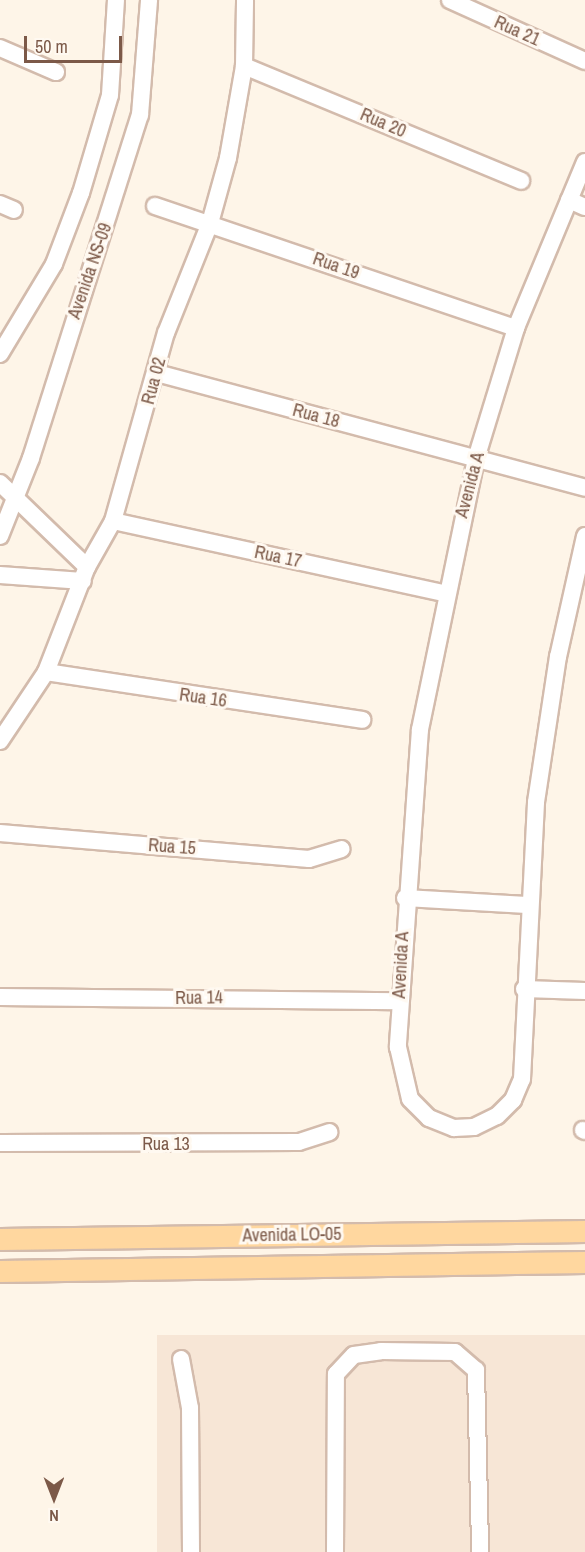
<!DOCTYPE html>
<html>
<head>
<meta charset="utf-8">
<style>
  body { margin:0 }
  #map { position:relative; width:585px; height:1552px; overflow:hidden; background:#fef5e8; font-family:"Archivo Narrow",sans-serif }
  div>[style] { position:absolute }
  .residential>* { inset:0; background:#f7e6d6; transform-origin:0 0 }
  .roads { filter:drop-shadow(2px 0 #d3bbac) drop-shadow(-2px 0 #d3bbac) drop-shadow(0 2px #d3bbac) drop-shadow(0 -2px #d3bbac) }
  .minor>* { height:16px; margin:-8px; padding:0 8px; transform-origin:8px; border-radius:8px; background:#fff }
  .major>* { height:21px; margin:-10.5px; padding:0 10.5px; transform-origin:10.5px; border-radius:10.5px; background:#ffd79f }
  span { translate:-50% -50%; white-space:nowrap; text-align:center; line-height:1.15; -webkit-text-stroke:6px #fff9f1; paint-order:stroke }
  .street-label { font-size:18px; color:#7c5948 }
  .north { position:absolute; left:24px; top:1468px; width:60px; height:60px; -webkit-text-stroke:4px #fff9f1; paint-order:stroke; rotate:180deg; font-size:16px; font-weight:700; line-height:24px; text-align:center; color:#7c5948 }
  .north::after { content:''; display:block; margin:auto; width:21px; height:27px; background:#7c5948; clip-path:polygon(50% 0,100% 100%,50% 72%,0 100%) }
  .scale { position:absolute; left:24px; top:36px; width:98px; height:27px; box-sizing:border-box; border:3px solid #7c5948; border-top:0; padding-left:8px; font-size:18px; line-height:21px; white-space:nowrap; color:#7c5948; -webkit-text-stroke:4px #fff9f1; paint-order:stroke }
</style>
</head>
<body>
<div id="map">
  <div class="residential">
    <i style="left:585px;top:1335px;width:217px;height:428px;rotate:90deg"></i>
  </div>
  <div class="roads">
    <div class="minor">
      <i style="left:450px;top:0;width:148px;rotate:24.3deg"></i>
      <i style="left:0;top:48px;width:61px;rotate:23.2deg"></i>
      <i style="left:244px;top:66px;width:300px;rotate:22.5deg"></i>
      <i style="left:585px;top:162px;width:180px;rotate:112.6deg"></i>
      <i style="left:516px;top:328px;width:137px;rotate:107deg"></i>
      <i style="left:476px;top:459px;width:276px;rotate:101.7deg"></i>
      <i style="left:420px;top:729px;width:319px;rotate:94deg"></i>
      <i style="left:398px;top:1047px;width:53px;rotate:77deg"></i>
      <i style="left:410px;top:1099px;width:27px;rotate:45deg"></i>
      <i style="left:429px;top:1118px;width:27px;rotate:22deg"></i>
      <i style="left:454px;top:1128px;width:20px;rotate:-3deg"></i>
      <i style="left:474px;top:1127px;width:25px;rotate:-26deg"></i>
      <i style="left:497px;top:1116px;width:23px;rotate:-45deg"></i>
      <i style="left:513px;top:1100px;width:23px;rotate:-67deg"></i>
      <i style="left:522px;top:1079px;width:277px;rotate:-87.1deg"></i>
      <i style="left:536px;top:802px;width:147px;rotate:-81.4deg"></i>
      <i style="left:558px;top:657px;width:124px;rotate:-77.4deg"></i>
      <i style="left:569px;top:200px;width:17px;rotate:24deg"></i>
      <i style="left:0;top:204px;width:15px;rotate:23deg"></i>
      <i style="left:155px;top:206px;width:381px;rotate:18.7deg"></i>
      <i style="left:0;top:354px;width:105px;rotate:-59deg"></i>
      <i style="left:54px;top:264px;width:76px;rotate:-69.2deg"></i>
      <i style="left:81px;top:193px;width:102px;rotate:-73.5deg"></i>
      <i style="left:110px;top:95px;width:95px;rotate:-86.4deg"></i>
      <i style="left:157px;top:373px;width:443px;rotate:15deg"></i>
      <i style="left:0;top:483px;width:121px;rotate:44deg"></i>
      <i style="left:113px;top:521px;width:339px;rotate:12.3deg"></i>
      <i style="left:0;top:536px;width:84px;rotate:-68.3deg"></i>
      <i style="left:31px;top:458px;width:360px;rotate:-72.4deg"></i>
      <i style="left:140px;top:115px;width:115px;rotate:-85.5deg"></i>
      <i style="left:0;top:575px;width:83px;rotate:4.1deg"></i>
      <i style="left:46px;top:672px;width:320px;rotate:8.6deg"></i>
      <i style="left:0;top:741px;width:83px;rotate:-56.3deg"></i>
      <i style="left:46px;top:672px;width:113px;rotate:-68.7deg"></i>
      <i style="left:87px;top:567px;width:53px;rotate:-60.5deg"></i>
      <i style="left:113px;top:521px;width:195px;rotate:-74.3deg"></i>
      <i style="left:166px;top:333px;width:118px;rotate:-68.2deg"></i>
      <i style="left:210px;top:223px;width:67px;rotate:-74.5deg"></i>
      <i style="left:228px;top:158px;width:93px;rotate:-80.1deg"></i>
      <i style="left:244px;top:66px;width:66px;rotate:-89.1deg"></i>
      <i style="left:0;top:833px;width:310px;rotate:4.8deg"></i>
      <i style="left:309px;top:859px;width:34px;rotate:-17deg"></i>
      <i style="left:405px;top:898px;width:122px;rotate:3.3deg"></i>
      <i style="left:524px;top:989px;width:61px;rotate:1.9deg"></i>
      <i style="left:0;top:997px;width:398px;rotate:0.6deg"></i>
      <i style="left:583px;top:1130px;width:2px;rotate:27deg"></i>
      <i style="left:0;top:1143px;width:299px;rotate:-0.2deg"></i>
      <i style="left:299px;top:1142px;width:32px;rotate:-18deg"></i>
      <i style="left:181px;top:1359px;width:50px;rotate:79.6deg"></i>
      <i style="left:190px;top:1408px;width:144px;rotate:89.6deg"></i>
      <i style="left:335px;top:1552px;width:178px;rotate:-89.7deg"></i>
      <i style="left:336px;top:1374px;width:26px;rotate:-47deg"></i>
      <i style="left:354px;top:1355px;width:27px;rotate:-8deg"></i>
      <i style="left:381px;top:1351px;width:74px;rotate:0.8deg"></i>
      <i style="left:455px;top:1352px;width:28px;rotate:41deg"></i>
      <i style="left:476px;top:1370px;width:182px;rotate:88.7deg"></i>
    </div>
    <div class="major">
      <i style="left:0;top:1239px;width:585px;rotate:-0.78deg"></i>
      <i style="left:0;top:1271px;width:585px;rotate:-0.88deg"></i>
    </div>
  </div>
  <div class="street-label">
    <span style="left:517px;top:31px;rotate:24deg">Rua 21</span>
    <span style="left:383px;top:123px;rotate:23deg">Rua 20</span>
    <span style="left:336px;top:266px;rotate:19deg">Rua 19</span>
    <span style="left:90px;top:271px;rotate:-71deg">Avenida NS-09</span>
    <span style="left:154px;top:381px;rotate:-75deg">Rua 02</span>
    <span style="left:316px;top:416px;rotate:15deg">Rua 18</span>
    <span style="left:470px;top:485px;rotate:-75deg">Avenida A</span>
    <span style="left:278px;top:557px;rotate:12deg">Rua 17</span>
    <span style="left:203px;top:698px;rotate:8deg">Rua 16</span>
    <span style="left:172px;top:847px;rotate:4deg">Rua 15</span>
    <span style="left:401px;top:965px;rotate:-87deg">Avenida A</span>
    <span style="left:199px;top:998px;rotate:-1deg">Rua 14</span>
    <span style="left:166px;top:1144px">Rua 13</span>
    <span style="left:292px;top:1235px;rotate:-1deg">Avenida LO-05</span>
  </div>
  <div class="north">N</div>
  <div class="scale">50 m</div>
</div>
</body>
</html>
